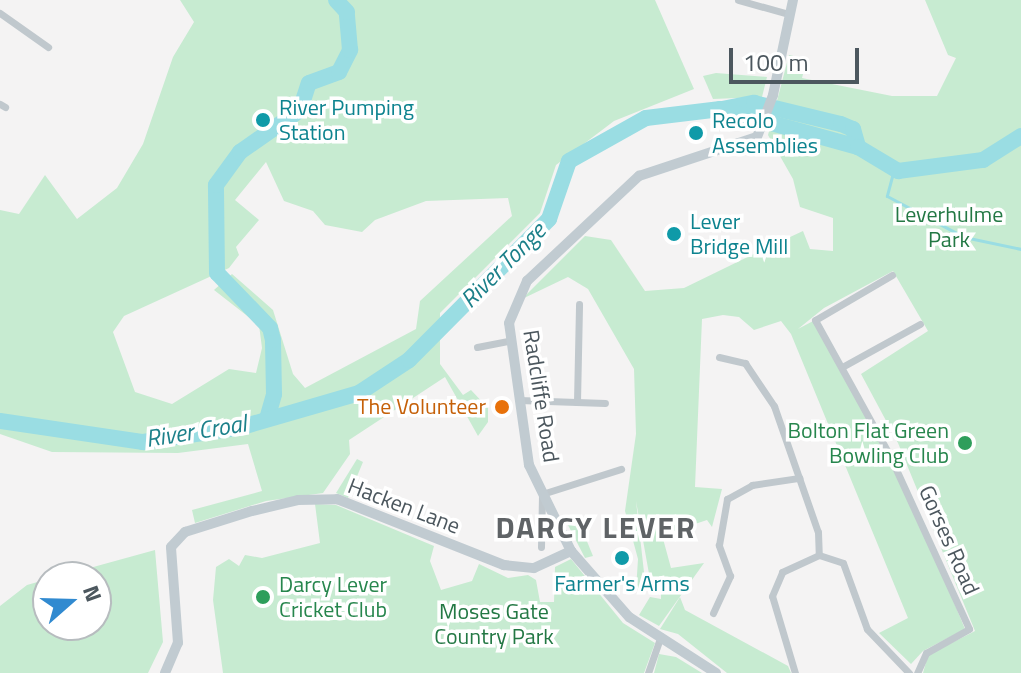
<!DOCTYPE html>
<html>
<head>
<meta charset="utf-8">
<style>
  body { margin:0 }
  #map { position:relative; width:1021px; height:673px; overflow:hidden; background:#f4f3f3; font-family:"Titillium Web",sans-serif }
  div>[style] { position:absolute }
  .green>* { inset:0; background:#c7ebd1 }
  .stream>* { height:3px; margin:-1.5px; padding:0 1.5px; transform-origin:1.5px; border-radius:1.5px; background:#9adde3 }
  .river>* { height:16px; margin:-8px; padding:0 8px; transform-origin:8px; border-radius:8px; background:#9adde3 }
  .street>* { height:7px; margin:-3.5px; padding:0 3.5px; transform-origin:3.5px; border-radius:3.5px; background:#c0c8cd }
  .secondary>* { height:10px; margin:-5px; padding:0 5px; transform-origin:5px; border-radius:5px; background:#c1cbd1 }
  .dots>* { width:22px; height:22px; translate:-50% -50%; box-sizing:border-box; border:4px solid #fff; border-radius:50% }
  span { translate:-50% -50%; white-space:nowrap; text-align:center; line-height:1.15; -webkit-text-stroke:7px #fff; paint-order:stroke }
  .culture-label { font-size:22px; color:#0d838f }
  .left { translate:0 -50%; text-align:left }
  .park-label { font-size:22px; color:#237844 }
  .street-label { font-size:22px; color:#4c575e }
  .food-label { font-size:22px; color:#c56008 }
  .right { translate:-100% -50%; text-align:right }
  .leisure-label { font-size:22px; color:#27864d }
  .water-label { font-size:24px; color:#1c808a; font-style:italic }
  .district-label { font-size:30px; color:#5f6366; font-weight:700; letter-spacing:2px }
  .north { position:absolute; left:32px; top:561px; width:80px; height:80px; box-sizing:border-box; background:#fff; border:2px solid #b7bcbf; border-radius:50%; rotate:70deg; font-size:22px; font-weight:700; line-height:32px; text-align:center; color:#4c575e }
  .north::after { content:''; display:block; margin:auto; width:28px; height:36px; background:#318ad0; clip-path:polygon(50% 0,100% 100%,50% 72%,0 100%) }
  .scale { position:absolute; left:729px; top:48px; width:130px; height:36px; box-sizing:border-box; border:4px solid #4c575e; border-top:0; padding-left:10px; font-size:24px; line-height:28px; white-space:nowrap; color:#4c575e; -webkit-text-stroke:6px #fff; paint-order:stroke }
</style>
</head>
<body>
<div id="map">
  <div class="green">
    <i style="clip-path:polygon(evenodd,180px 0,655px 0,694px 89px,614px 121px,556px 165px,540px 213px,440px 313px,440px 364px,463px 395px,471px 390px,488px 408px,488px 422px,478px 436px,445px 377px,349px 440px,350px 454px,323px 493px,266px 501px,195px 523px,192px 510px,262px 491px,248px 444px,178px 453px,52px 452px,0 434px,0 210px,19px 214px,45px 175px,77px 219px,117px 188px,143px 144px,173px 57px,194px 22px,180px 0,266px 162px,284px 201px,313px 211px,325px 225px,362px 232px,375px 220px,426px 201px,508px 198px,512px 216px,420px 301px,416px 329px,305px 388px,293px 374px,273px 310px,232px 274px,214px 290px,259px 325px,262px 348px,256px 373px,229px 369px,172px 404px,135px 392px,113px 332px,124px 316px,229px 268px,239px 255px,236px 247px,259px 220px,235px 200px,266px 162px)"></i>
    <i style="clip-path:polygon(925px 0,1021px 0,1021px 673px,923px 673px,928px 655px,975px 631px,898px 443px,861px 374px,928px 331px,893px 271px,824px 308px,798px 329px,815px 320px,914px 506px,965px 629px,923px 651px,911px 664px,879px 633px,908px 618px,791px 334px,781px 321px,754px 330px,739px 317px,723px 315px,702px 319px,695px 487px,722px 489px,712px 527px,707px 520px,662px 535px,671px 568px,704px 563px,659px 626px,639px 615px,650px 597px,661px 599px,661px 589px,651px 585px,636px 501px,645px 581px,644px 592px,636px 590px,638px 559px,625px 511px,636px 434px,634px 369px,588px 289px,568px 277px,522px 299px,585px 236px,611px 240px,645px 291px,684px 288px,764px 249px,767px 255px,778px 250px,775px 244px,803px 231px,810px 249px,833px 251px,833px 218px,800px 207px,793px 179px,768px 135px,789px 55px,807px 59px,802px 78px,892px 96px,937px 96px,956px 58px,948px 55px)"></i>
    <i style="clip-path:polygon(716px 73px,767px 77px,762px 97px,713px 99px,703px 76px)"></i>
    <i style="clip-path:polygon(357px 459px,363px 462px,348px 498px,336px 493px)"></i>
    <i style="clip-path:polygon(315px 504px,336px 505px,434px 546px,430px 561px,441px 590px,472px 581px,479px 564px,508px 578px,528px 575px,536px 580px,540px 602px,554px 602px,555px 567px,571px 559px,623px 623px,655px 643px,644px 673px,223px 673px,213px 600px,216px 567px,229px 559px,239px 566px,245px 555px,262px 558px,320px 543px)"></i>
    <i style="clip-path:polygon(579px 522px,593px 556px,585px 558px,568px 525px)"></i>
    <i style="clip-path:polygon(155px 550px,163px 642px,148px 673px,0 673px,0 606px,27px 585px,48px 579px,48px 625px,96px 625px,96px 577px,57px 577px)"></i>
    <i style="clip-path:polygon(680px 597px,685px 610px,788px 666px,791px 673px,727px 673px,678px 634px,660px 629px)"></i>
    <i style="clip-path:polygon(659px 654px,676px 657px,702px 673px,654px 673px)"></i>
  </div>
  <div class="stream">
    <i style="left:894px;top:169px;width:28px;rotate:105deg"></i>
    <i style="left:887px;top:196px;width:87px;rotate:28deg"></i>
    <i style="left:964px;top:237px;width:58px;rotate:11.9deg"></i>
  </div>
  <div class="river">
    <i style="left:722px;top:109px;width:33px;rotate:-11deg"></i>
    <i style="left:754px;top:103px;width:89px;rotate:13.6deg"></i>
    <i style="left:841px;top:124px;width:13px;rotate:23deg"></i>
    <i style="left:853px;top:129px;width:19px;rotate:74deg"></i>
    <i style="left:267px;top:419px;width:26px;rotate:-74deg"></i>
    <i style="left:274px;top:394px;width:54px;rotate:-91.1deg"></i>
    <i style="left:273px;top:340px;width:12px;rotate:-104deg"></i>
    <i style="left:270px;top:328px;width:76px;rotate:-133.9deg"></i>
    <i style="left:217px;top:273px;width:88px;rotate:-90.7deg"></i>
    <i style="left:216px;top:185px;width:41px;rotate:-54deg"></i>
    <i style="left:240px;top:152px;width:73px;rotate:-35deg"></i>
    <i style="left:300px;top:110px;width:28px;rotate:-72deg"></i>
    <i style="left:309px;top:83px;width:32px;rotate:-20deg"></i>
    <i style="left:339px;top:72px;width:25px;rotate:-63deg"></i>
    <i style="left:350px;top:50px;width:38px;rotate:-95deg"></i>
    <i style="left:347px;top:12px;width:16px;rotate:-133deg"></i>
    <i style="left:0;top:421px;width:145px;rotate:8.4deg"></i>
    <i style="left:143px;top:442px;width:100px;rotate:-8.6deg"></i>
    <i style="left:242px;top:427px;width:122px;rotate:-16.2deg"></i>
    <i style="left:359px;top:393px;width:60px;rotate:-33.4deg"></i>
    <i style="left:409px;top:360px;width:199px;rotate:-45.2deg"></i>
    <i style="left:549px;top:219px;width:61px;rotate:-71deg"></i>
    <i style="left:569px;top:161px;width:88px;rotate:-29.2deg"></i>
    <i style="left:646px;top:118px;width:75px;rotate:-6.9deg"></i>
    <i style="left:720px;top:109px;width:143px;rotate:15.4deg"></i>
    <i style="left:858px;top:147px;width:47px;rotate:31deg"></i>
    <i style="left:898px;top:171px;width:86px;rotate:-7.4deg"></i>
    <i style="left:983px;top:160px;width:45px;rotate:-32.3deg"></i>
  </div>
  <div class="street">
    <i style="left:738px;top:0;width:53px;rotate:15.4deg"></i>
    <i style="left:0;top:13px;width:59px;rotate:35.3deg"></i>
    <i style="left:0;top:104px;width:6px;rotate:31deg"></i>
    <i style="left:892px;top:275px;width:89px;rotate:149.7deg"></i>
    <i style="left:815px;top:320px;width:153px;rotate:61.1deg"></i>
    <i style="left:889px;top:454px;width:192px;rotate:65.4deg"></i>
    <i style="left:969px;top:629px;width:49px;rotate:150.8deg"></i>
    <i style="left:926px;top:653px;width:22px;rotate:114deg"></i>
    <i style="left:477px;top:347px;width:33px;rotate:-11deg"></i>
    <i style="left:719px;top:357px;width:27px;rotate:13deg"></i>
    <i style="left:745px;top:363px;width:52px;rotate:56deg"></i>
    <i style="left:774px;top:406px;width:133px;rotate:70.8deg"></i>
    <i style="left:818px;top:532px;width:23px;rotate:88deg"></i>
    <i style="left:842px;top:367px;width:89px;rotate:-28.9deg"></i>
    <i style="left:519px;top:400px;width:86px;rotate:2deg"></i>
    <i style="left:577px;top:402px;width:98px;rotate:-88.8deg"></i>
    <i style="left:541px;top:547px;width:53px;rotate:-88.9deg"></i>
    <i style="left:542px;top:494px;width:83px;rotate:-17.6deg"></i>
    <i style="left:713px;top:613px;width:41px;rotate:-65.3deg"></i>
    <i style="left:730px;top:576px;width:33px;rotate:-110deg"></i>
    <i style="left:719px;top:545px;width:47px;rotate:-80.1deg"></i>
    <i style="left:727px;top:499px;width:29px;rotate:-29deg"></i>
    <i style="left:752px;top:485px;width:48px;rotate:-8.5deg"></i>
    <i style="left:648px;top:673px;width:39px;rotate:-71deg"></i>
    <i style="left:795px;top:673px;width:80px;rotate:-106.6deg"></i>
    <i style="left:772px;top:596px;width:26px;rotate:-67deg"></i>
    <i style="left:782px;top:572px;width:41px;rotate:-24.7deg"></i>
    <i style="left:819px;top:555px;width:25px;rotate:18deg"></i>
    <i style="left:843px;top:563px;width:70px;rotate:70deg"></i>
    <i style="left:867px;top:629px;width:61px;rotate:46.3deg"></i>
  </div>
  <div class="secondary">
    <i style="left:165px;top:673px;width:33px;rotate:-67deg"></i>
    <i style="left:178px;top:643px;width:96px;rotate:-94.2deg"></i>
    <i style="left:171px;top:547px;width:21px;rotate:-47deg"></i>
    <i style="left:185px;top:532px;width:70px;rotate:-17.4deg"></i>
    <i style="left:252px;top:511px;width:47px;rotate:-13.4deg"></i>
    <i style="left:298px;top:500px;width:39px;rotate:-1deg"></i>
    <i style="left:337px;top:499px;width:180px;rotate:21.6deg"></i>
    <i style="left:504px;top:565px;width:30px;rotate:6deg"></i>
    <i style="left:534px;top:568px;width:41px;rotate:-24.7deg"></i>
    <i style="left:716px;top:673px;width:103px;rotate:-147.2deg"></i>
    <i style="left:629px;top:617px;width:88px;rotate:-131.3deg"></i>
    <i style="left:571px;top:551px;width:96px;rotate:-116deg"></i>
    <i style="left:529px;top:465px;width:143px;rotate:-98deg"></i>
    <i style="left:509px;top:323px;width:46px;rotate:-66.8deg"></i>
    <i style="left:527px;top:281px;width:154px;rotate:-43.2deg"></i>
    <i style="left:639px;top:176px;width:124px;rotate:-18.3deg"></i>
    <i style="left:757px;top:137px;width:45px;rotate:-69.1deg"></i>
    <i style="left:773px;top:95px;width:97px;rotate:-78.1deg"></i>
  </div>
  <div class="dots">
    <i style="left:263px;top:120px;background:#0f9aa8"></i>
    <i style="left:696px;top:133px;background:#0f9aa8"></i>
    <i style="left:674px;top:234px;background:#0f9aa8"></i>
    <i style="left:502px;top:407px;background:#e8710a"></i>
    <i style="left:965px;top:443px;background:#2e9e5b"></i>
    <i style="left:622px;top:558px;background:#0f9aa8"></i>
    <i style="left:263px;top:597px;background:#2e9e5b"></i>
  </div>
  <div class="culture-label">
    <span class="left" style="left:279px;top:120px">River Pumping<br>Station</span>
    <span class="left" style="left:712px;top:133px">Recolo<br>Assemblies</span>
    <span class="left" style="left:690px;top:234px">Lever<br>Bridge Mill</span>
    <span style="left:622px;top:584px">Farmer's Arms</span>
  </div>
  <div class="park-label">
    <span style="left:949px;top:227px">Leverhulme<br>Park</span>
    <span style="left:494px;top:624px">Moses Gate<br>Country Park</span>
  </div>
  <div class="street-label">
    <span style="left:541px;top:396px;rotate:81deg">Radcliffe Road</span>
    <span style="left:404px;top:506px;rotate:21deg">Hacken Lane</span>
    <span style="left:949px;top:540px;rotate:66deg">Gorses Road</span>
  </div>
  <div class="food-label">
    <span class="right" style="left:486px;top:407px">The Volunteer</span>
  </div>
  <div class="leisure-label">
    <span class="right" style="left:949px;top:443px">Bolton Flat Green<br>Bowling Club</span>
    <span class="left" style="left:279px;top:597px">Darcy Lever<br>Cricket Club</span>
  </div>
  <div class="water-label">
    <span style="left:503px;top:265px;rotate:-45deg">River Tonge</span>
    <span style="left:196px;top:431px;rotate:-9deg">River Croal</span>
  </div>
  <div class="district-label">
    <span style="left:596px;top:527px">DARCY LEVER</span>
  </div>
  <div class="north">N</div>
  <div class="scale">100 m</div>
</div>
</body>
</html>
